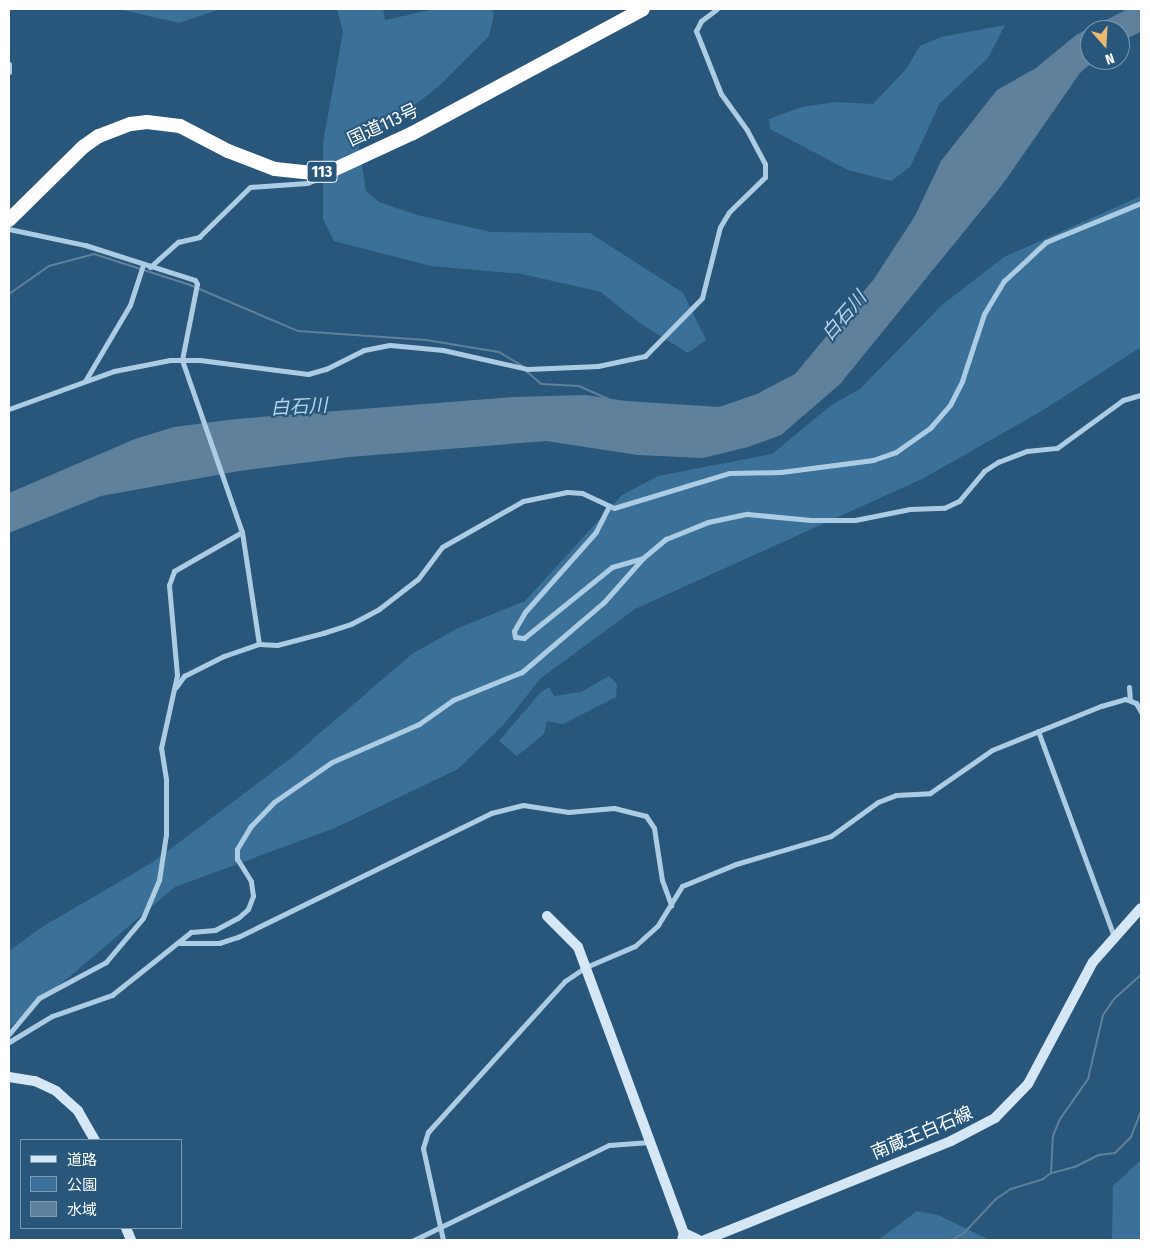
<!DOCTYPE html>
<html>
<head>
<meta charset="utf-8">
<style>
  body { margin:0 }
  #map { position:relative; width:1150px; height:1249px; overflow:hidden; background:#28577b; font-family:"Fira Sans Condensed","Noto Sans JP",sans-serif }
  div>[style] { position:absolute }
  .green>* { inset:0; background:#3b7198 }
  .water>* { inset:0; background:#60819b }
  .stream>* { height:2px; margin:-1px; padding:0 1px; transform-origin:1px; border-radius:1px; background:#60819b }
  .street>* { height:5px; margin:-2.5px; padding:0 2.5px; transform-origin:2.5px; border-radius:2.5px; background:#accce4 }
  .secondary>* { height:10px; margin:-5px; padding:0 5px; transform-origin:5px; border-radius:5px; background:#d5e6f4 }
  .highway>* { height:14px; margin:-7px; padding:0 7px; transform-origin:7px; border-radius:7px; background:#fff }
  span { translate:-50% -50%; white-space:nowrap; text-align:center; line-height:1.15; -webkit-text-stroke:4px #28577b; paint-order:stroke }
  .shield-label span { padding:1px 4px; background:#28577b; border:1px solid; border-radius:4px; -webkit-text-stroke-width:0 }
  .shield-label { font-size:16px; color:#fff; font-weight:700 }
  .street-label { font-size:18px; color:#fff }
  .water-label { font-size:19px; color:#b7d6ec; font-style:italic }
  .frame { position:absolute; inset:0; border:10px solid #fff; pointer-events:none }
  .legend { position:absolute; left:20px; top:1139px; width:162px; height:90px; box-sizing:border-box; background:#28577b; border:1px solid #7e9ab0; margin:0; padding:6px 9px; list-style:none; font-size:15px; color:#fff }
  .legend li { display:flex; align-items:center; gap:10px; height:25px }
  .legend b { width:25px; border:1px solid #7e9ab0 }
  .north { position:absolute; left:1080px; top:20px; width:50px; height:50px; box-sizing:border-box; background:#28577b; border:1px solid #7e9ab0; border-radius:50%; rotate:161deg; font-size:14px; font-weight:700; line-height:20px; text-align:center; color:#fff }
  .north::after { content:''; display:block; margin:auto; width:18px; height:22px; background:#ebb972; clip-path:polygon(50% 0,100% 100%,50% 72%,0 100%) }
</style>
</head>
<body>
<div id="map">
  <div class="green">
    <i style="clip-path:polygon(118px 9px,220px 9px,179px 23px)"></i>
    <i style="clip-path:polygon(337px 9px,383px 9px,385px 20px,435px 9px,492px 9px,494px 15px,489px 36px,438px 87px,391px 123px,358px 141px,366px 191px,379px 202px,417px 215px,491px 232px,590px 233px,683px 293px,706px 340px,688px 353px,638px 322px,601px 292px,522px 274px,431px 266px,334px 241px,323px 219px,323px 143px,343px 32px)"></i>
    <i style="clip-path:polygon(1005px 25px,988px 58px,940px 103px,910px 167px,891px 181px,848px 170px,770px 129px,769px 119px,802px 107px,835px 102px,873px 104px,906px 69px,920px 46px,941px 37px)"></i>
    <i style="clip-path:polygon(1141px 196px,1141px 347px,1040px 412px,922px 479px,635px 609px,541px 678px,505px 723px,458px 769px,335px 828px,175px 887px,9px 1028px,9px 951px,42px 927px,153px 862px,291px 758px,412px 654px,456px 629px,525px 601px,622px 495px,658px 476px,772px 454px,830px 406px,860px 389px,942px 305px,1004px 257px)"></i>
    <i style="clip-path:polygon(609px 676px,617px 684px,616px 697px,563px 724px,547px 721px,544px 734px,517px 756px,499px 741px,540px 693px,549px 687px,554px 696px,581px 692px)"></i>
    <i style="clip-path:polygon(1141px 1160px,1141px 1240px,1112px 1240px,1113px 1186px)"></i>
    <i style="clip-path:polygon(917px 1211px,938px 1215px,990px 1240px,878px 1240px)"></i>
  </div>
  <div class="water">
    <i style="clip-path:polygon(1128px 9px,1141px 9px,1141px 32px,1120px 41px,1120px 30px,1090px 30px,1090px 60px,1095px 60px,1080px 73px,1002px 185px,840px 384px,781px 435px,748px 447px,703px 458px,638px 455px,546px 441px,350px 457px,239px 471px,101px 496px,9px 533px,9px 493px,135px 439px,174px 427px,236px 419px,514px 397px,585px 395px,626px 401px,719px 407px,757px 394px,795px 374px,874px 279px,915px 216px,941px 161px,997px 90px,1036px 68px,1076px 35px)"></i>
  </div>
  <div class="stream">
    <i style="left:9px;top:294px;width:49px;rotate:-35deg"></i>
    <i style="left:49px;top:266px;width:47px;rotate:-14.9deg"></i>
    <i style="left:94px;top:254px;width:101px;rotate:17.9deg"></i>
    <i style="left:190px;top:285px;width:117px;rotate:23.1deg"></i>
    <i style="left:298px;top:331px;width:128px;rotate:4deg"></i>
    <i style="left:426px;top:340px;width:74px;rotate:9.3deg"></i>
    <i style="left:499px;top:352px;width:27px;rotate:31deg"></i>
    <i style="left:525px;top:370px;width:21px;rotate:41deg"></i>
    <i style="left:541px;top:384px;width:38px;rotate:3deg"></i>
    <i style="left:579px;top:386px;width:35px;rotate:24deg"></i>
    <i style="left:1052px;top:1173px;width:24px;rotate:-15deg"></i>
    <i style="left:1075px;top:1167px;width:27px;rotate:-27deg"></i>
    <i style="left:1099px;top:1155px;width:16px;rotate:-7deg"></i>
    <i style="left:1115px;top:1153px;width:23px;rotate:-45deg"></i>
    <i style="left:1131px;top:1137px;width:28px;rotate:-69deg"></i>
    <i style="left:952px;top:1240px;width:14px;rotate:-30deg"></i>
    <i style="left:964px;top:1233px;width:47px;rotate:-46.7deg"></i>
    <i style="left:996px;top:1199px;width:18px;rotate:-34deg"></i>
    <i style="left:1011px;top:1189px;width:34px;rotate:-17deg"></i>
    <i style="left:1043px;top:1179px;width:10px;rotate:-37deg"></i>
    <i style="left:1051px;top:1173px;width:37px;rotate:-87deg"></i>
    <i style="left:1053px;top:1136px;width:18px;rotate:-68deg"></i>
    <i style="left:1060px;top:1119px;width:49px;rotate:-55deg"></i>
    <i style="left:1088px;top:1079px;width:66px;rotate:-76.8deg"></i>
    <i style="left:1103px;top:1015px;width:19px;rotate:-55deg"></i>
    <i style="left:1114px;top:999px;width:36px;rotate:-42deg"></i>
  </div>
  <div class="street">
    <i style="left:9px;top:64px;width:8px;rotate:90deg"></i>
    <i style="left:9px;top:229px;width:78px;rotate:11.9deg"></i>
    <i style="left:85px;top:245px;width:115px;rotate:17.7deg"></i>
    <i style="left:195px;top:280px;width:4px;rotate:63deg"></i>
    <i style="left:197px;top:284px;width:77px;rotate:101.2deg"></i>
    <i style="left:182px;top:360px;width:182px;rotate:70.8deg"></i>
    <i style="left:242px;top:532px;width:113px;rotate:81.4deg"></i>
    <i style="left:150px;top:267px;width:38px;rotate:-42deg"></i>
    <i style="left:178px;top:242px;width:22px;rotate:-13deg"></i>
    <i style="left:199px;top:237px;width:71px;rotate:-44.4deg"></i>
    <i style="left:250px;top:187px;width:57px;rotate:-4deg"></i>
    <i style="left:307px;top:183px;width:17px;rotate:-21deg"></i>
    <i style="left:85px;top:381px;width:88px;rotate:-59.4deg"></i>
    <i style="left:130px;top:305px;width:42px;rotate:-72deg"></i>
    <i style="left:9px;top:409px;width:112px;rotate:-19.9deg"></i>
    <i style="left:114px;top:371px;width:57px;rotate:-11.1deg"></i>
    <i style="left:170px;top:360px;width:30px"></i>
    <i style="left:200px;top:360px;width:109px;rotate:7.4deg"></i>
    <i style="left:308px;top:374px;width:19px;rotate:-16deg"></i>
    <i style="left:326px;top:369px;width:42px;rotate:-26.6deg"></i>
    <i style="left:364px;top:350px;width:26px;rotate:-11deg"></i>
    <i style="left:390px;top:345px;width:53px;rotate:5.4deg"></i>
    <i style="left:443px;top:350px;width:86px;rotate:12.7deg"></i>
    <i style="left:527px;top:369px;width:71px;rotate:-2.4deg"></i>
    <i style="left:598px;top:366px;width:48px;rotate:-12deg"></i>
    <i style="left:645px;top:356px;width:81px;rotate:-45.5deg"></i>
    <i style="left:702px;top:298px;width:73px;rotate:-75.8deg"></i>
    <i style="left:720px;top:227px;width:17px;rotate:-59deg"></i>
    <i style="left:729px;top:212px;width:50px;rotate:-44.2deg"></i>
    <i style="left:765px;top:177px;width:13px;rotate:-90deg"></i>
    <i style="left:765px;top:164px;width:38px;rotate:-118deg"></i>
    <i style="left:747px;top:130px;width:44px;rotate:-125.8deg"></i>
    <i style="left:721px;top:94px;width:68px;rotate:-111.6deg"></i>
    <i style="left:696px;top:31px;width:11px;rotate:-63deg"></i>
    <i style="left:701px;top:21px;width:20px;rotate:-37deg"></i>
    <i style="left:609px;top:506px;width:29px;rotate:117deg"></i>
    <i style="left:596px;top:532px;width:107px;rotate:131.6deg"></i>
    <i style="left:525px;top:612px;width:22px;rotate:120deg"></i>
    <i style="left:514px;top:631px;width:6px;rotate:81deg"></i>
    <i style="left:515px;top:637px;width:9px;rotate:6deg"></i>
    <i style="left:524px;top:638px;width:113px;rotate:-38.9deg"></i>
    <i style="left:612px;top:567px;width:32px;rotate:-16deg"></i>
    <i style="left:176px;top:687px;width:14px;rotate:-54deg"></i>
    <i style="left:184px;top:676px;width:45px;rotate:-26.6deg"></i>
    <i style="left:224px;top:656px;width:37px;rotate:-19deg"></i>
    <i style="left:259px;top:644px;width:18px;rotate:3deg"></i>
    <i style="left:277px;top:645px;width:48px;rotate:-14.6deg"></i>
    <i style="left:323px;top:633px;width:29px;rotate:-18deg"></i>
    <i style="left:351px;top:624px;width:32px;rotate:-28deg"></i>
    <i style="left:379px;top:609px;width:49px;rotate:-37.6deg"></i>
    <i style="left:418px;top:579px;width:40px;rotate:-53deg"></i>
    <i style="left:442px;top:547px;width:93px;rotate:-29.6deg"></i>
    <i style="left:523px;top:501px;width:45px;rotate:-11.6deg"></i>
    <i style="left:567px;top:492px;width:15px;rotate:4deg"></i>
    <i style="left:582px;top:493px;width:35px;rotate:25deg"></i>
    <i style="left:614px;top:508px;width:120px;rotate:-16.9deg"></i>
    <i style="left:729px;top:473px;width:52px;rotate:-1.1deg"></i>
    <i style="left:781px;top:472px;width:93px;rotate:-7.4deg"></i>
    <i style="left:873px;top:460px;width:24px;rotate:-19deg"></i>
    <i style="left:896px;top:452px;width:42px;rotate:-35.2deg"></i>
    <i style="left:930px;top:428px;width:30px;rotate:-49deg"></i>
    <i style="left:950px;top:405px;width:27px;rotate:-63deg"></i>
    <i style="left:962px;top:381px;width:71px;rotate:-71.8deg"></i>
    <i style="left:984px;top:314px;width:39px;rotate:-59deg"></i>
    <i style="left:1004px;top:281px;width:57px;rotate:-42.9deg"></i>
    <i style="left:1046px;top:242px;width:103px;rotate:-22.3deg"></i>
    <i style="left:1129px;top:687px;width:13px;rotate:86deg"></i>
    <i style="left:1038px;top:731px;width:220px;rotate:69.7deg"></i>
    <i style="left:177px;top:943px;width:42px"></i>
    <i style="left:219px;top:943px;width:20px;rotate:-18deg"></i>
    <i style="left:238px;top:937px;width:282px;rotate:-26.1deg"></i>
    <i style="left:491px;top:813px;width:33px;rotate:-14deg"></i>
    <i style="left:523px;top:805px;width:46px;rotate:8.8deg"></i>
    <i style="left:568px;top:812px;width:46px;rotate:-5deg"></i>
    <i style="left:614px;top:808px;width:33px;rotate:14deg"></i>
    <i style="left:646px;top:816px;width:14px;rotate:56deg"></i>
    <i style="left:654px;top:828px;width:53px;rotate:81.3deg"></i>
    <i style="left:662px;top:880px;width:27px;rotate:70deg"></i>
    <i style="left:9px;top:1034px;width:47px;rotate:-50.2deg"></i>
    <i style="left:39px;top:998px;width:76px;rotate:-28.2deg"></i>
    <i style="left:106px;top:962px;width:57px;rotate:-49.9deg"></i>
    <i style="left:143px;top:918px;width:41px;rotate:-67.2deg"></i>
    <i style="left:159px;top:880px;width:47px;rotate:-81.3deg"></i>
    <i style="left:166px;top:834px;width:55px;rotate:-90deg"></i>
    <i style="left:166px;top:779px;width:31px;rotate:-99deg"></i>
    <i style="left:161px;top:748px;width:75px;rotate:-77.6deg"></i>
    <i style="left:177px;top:675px;width:90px;rotate:-95.1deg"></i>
    <i style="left:169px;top:585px;width:15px;rotate:-70deg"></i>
    <i style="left:174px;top:571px;width:78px;rotate:-29.8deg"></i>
    <i style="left:9px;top:1042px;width:50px;rotate:-31.2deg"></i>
    <i style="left:52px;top:1016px;width:64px;rotate:-19.3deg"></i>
    <i style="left:112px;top:995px;width:101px;rotate:-38.6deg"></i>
    <i style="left:191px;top:932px;width:24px;rotate:-5deg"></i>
    <i style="left:215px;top:930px;width:26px;rotate:-28deg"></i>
    <i style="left:238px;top:918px;width:13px;rotate:-42deg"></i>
    <i style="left:248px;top:909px;width:14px;rotate:-69deg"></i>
    <i style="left:253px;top:896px;width:15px;rotate:-98deg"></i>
    <i style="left:251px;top:881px;width:26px;rotate:-122deg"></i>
    <i style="left:237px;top:859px;width:10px;rotate:-90deg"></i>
    <i style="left:237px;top:849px;width:26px;rotate:-59deg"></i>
    <i style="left:250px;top:827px;width:35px;rotate:-46deg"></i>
    <i style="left:274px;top:802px;width:70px;rotate:-34.6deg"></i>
    <i style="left:332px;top:762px;width:95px;rotate:-23.6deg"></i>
    <i style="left:419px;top:724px;width:42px;rotate:-35.2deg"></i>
    <i style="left:453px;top:700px;width:74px;rotate:-22.1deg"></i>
    <i style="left:522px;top:672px;width:108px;rotate:-40.5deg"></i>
    <i style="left:604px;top:602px;width:59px;rotate:-48.4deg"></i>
    <i style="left:643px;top:558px;width:30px;rotate:-40deg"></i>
    <i style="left:666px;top:539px;width:45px;rotate:-22deg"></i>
    <i style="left:708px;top:522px;width:40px;rotate:-12deg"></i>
    <i style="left:747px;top:514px;width:64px;rotate:5.4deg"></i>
    <i style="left:811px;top:520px;width:44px"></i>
    <i style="left:855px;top:520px;width:56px;rotate:-11.3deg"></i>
    <i style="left:910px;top:509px;width:34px;rotate:-2deg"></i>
    <i style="left:944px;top:508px;width:17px;rotate:-25deg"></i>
    <i style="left:959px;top:501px;width:39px;rotate:-50deg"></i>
    <i style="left:984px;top:471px;width:17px;rotate:-33deg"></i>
    <i style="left:998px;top:462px;width:31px;rotate:-21deg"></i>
    <i style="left:1027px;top:451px;width:30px;rotate:-6deg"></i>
    <i style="left:1057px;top:448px;width:82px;rotate:-36deg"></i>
    <i style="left:1123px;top:400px;width:19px;rotate:-16deg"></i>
    <i style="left:414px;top:1240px;width:217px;rotate:-26deg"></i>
    <i style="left:609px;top:1145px;width:41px;rotate:-4.2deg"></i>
    <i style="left:443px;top:1240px;width:94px;rotate:-102.3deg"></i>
    <i style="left:423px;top:1148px;width:17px;rotate:-73deg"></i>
    <i style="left:428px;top:1132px;width:204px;rotate:-47.8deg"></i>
    <i style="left:565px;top:981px;width:25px;rotate:-34deg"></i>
    <i style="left:586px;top:967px;width:53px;rotate:-23.2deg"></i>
    <i style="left:635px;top:946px;width:31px;rotate:-42deg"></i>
    <i style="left:658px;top:925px;width:46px;rotate:-58.4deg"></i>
    <i style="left:682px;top:886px;width:58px;rotate:-22.2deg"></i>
    <i style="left:736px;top:864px;width:99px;rotate:-16.4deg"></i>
    <i style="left:831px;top:836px;width:58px;rotate:-35.9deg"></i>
    <i style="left:878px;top:802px;width:19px;rotate:-21deg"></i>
    <i style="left:896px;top:795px;width:34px;rotate:-3deg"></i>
    <i style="left:930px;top:793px;width:75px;rotate:-34.7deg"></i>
    <i style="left:992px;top:750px;width:118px;rotate:-22deg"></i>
    <i style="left:1101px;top:706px;width:25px;rotate:-16deg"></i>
    <i style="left:1125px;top:699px;width:12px;rotate:20deg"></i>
    <i style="left:1136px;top:703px;width:10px;rotate:61deg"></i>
  </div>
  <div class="secondary">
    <i style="left:547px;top:916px;width:44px;rotate:45deg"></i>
    <i style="left:578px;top:947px;width:305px;rotate:69.7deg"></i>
    <i style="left:684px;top:1233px;width:7px;rotate:106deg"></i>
    <i style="left:9px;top:1077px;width:26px;rotate:9deg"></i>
    <i style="left:35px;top:1081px;width:23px;rotate:25deg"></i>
    <i style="left:56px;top:1091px;width:30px;rotate:42deg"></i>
    <i style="left:78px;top:1111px;width:34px;rotate:60deg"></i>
    <i style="left:126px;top:1228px;width:13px;rotate:67deg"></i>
    <i style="left:684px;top:1233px;width:17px;rotate:25deg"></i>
    <i style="left:705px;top:1240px;width:265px;rotate:-21.9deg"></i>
    <i style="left:951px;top:1141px;width:50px;rotate:-27.6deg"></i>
    <i style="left:995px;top:1118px;width:47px;rotate:-45.9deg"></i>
    <i style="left:1028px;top:1084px;width:138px;rotate:-62deg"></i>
    <i style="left:1093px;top:962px;width:72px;rotate:-48.4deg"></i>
  </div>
  <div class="highway">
    <i style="left:9px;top:220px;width:104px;rotate:-44.6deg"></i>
    <i style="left:83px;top:147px;width:19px;rotate:-35deg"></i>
    <i style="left:99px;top:136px;width:34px;rotate:-21deg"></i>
    <i style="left:131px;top:124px;width:16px;rotate:-7deg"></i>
    <i style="left:147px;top:122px;width:33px;rotate:7deg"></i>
    <i style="left:180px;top:126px;width:54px;rotate:27.5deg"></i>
    <i style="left:228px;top:151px;width:50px;rotate:21deg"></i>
    <i style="left:275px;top:169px;width:38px;rotate:6deg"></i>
    <i style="left:313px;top:173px;width:18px;rotate:-6deg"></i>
    <i style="left:331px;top:171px;width:90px;rotate:-24.9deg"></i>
    <i style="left:413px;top:133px;width:261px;rotate:-28.3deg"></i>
  </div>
  <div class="shield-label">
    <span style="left:322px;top:172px">113</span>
  </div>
  <div class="street-label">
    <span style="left:383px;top:125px;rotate:-25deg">国道113号</span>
    <span style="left:922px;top:1133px;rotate:-23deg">南蔵王白石線</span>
  </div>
  <div class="water-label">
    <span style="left:844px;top:316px;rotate:-49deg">白石川</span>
    <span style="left:299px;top:407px;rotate:-3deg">白石川</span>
  </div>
  <div class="frame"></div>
  <ul class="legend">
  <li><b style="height:6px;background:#d5e6f4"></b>道路</li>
  <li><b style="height:14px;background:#3b7198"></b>公園</li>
  <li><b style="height:14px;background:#60819b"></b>水域</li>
  </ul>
  <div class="north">N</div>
</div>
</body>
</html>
